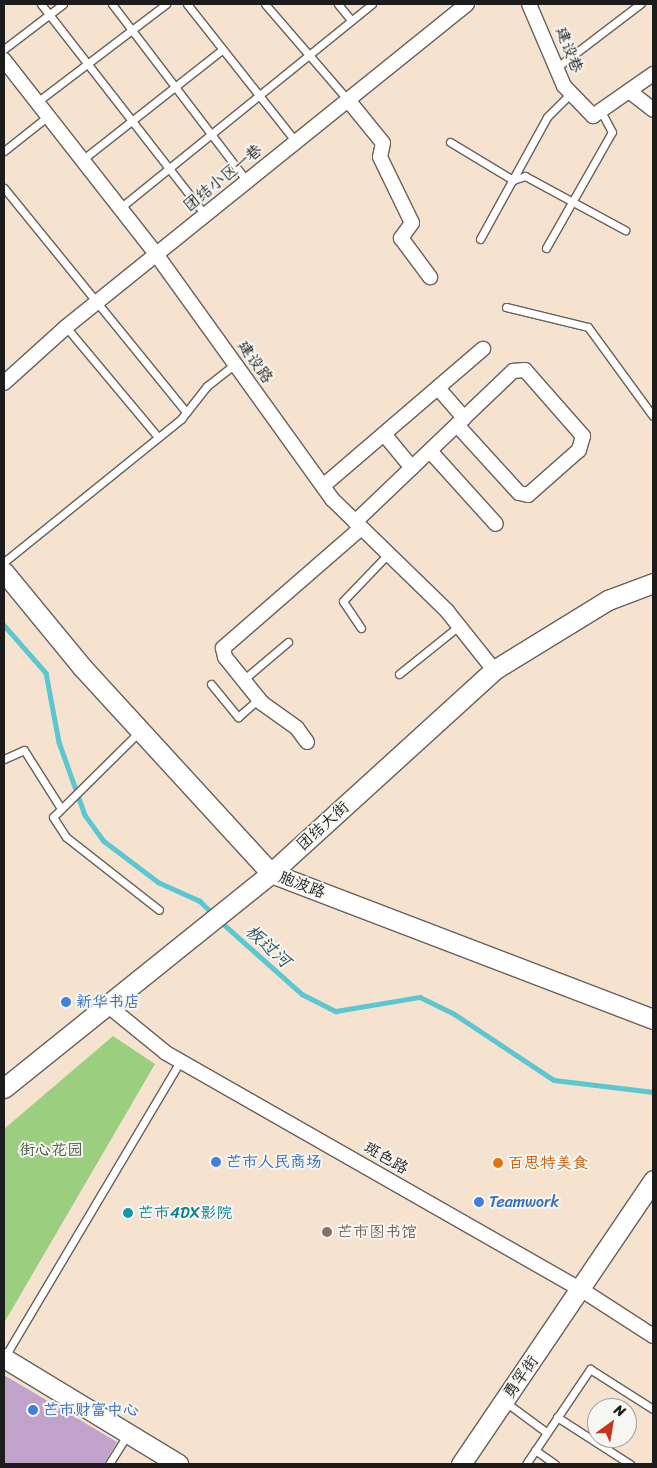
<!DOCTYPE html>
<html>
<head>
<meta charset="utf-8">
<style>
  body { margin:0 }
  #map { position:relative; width:657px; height:1468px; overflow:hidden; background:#f5e3cf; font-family:Sriracha,"LXGW WenKai TC",sans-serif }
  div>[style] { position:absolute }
  .green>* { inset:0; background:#9bce7f }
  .stream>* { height:4.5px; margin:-2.25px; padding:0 2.25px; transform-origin:2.25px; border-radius:2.25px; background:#5ac7d1 }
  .building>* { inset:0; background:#c0a2cb }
  .roads { filter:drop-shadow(1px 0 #68625b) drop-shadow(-1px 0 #68625b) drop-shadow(0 1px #68625b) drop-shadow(0 -1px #68625b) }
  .lane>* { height:7px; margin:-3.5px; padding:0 3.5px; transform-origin:3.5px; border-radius:3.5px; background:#fff }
  .street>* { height:14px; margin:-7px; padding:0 7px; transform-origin:7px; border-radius:7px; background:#fff }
  .secondary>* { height:19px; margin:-9.5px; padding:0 9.5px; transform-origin:9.5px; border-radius:9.5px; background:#fff }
  .dots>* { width:14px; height:14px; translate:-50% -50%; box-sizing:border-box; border:2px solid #f6f6f2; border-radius:50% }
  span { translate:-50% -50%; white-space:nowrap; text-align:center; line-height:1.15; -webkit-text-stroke:4px #f6f6f2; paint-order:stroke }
  .street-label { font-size:16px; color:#1c1c1c }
  .shop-label { font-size:16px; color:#366cbe }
  .left { translate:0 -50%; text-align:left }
  .park-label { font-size:16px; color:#485a3f }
  .food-label { font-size:16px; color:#c56008 }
  .culture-label { font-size:16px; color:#0d838f }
  .education-label { font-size:16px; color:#785e54 }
  .water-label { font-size:18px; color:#32585b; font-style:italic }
  .frame { position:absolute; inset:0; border:5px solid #1c1c1c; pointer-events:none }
  .north { position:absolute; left:587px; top:1398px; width:50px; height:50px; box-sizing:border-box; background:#f6f6f2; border:1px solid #9f9f9c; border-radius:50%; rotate:32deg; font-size:14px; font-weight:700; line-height:20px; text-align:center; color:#1c1c1c }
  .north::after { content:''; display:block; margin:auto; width:18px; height:22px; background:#c8321e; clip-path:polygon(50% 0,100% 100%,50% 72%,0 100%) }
</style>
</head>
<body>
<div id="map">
  <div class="green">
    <i style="clip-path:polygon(113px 1036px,155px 1064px,4px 1323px,4px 1129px)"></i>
  </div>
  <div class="stream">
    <i style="left:4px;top:625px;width:64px;rotate:48.8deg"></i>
    <i style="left:46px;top:673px;width:70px;rotate:79.3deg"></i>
    <i style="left:59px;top:742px;width:77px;rotate:70.4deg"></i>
    <i style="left:85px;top:815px;width:32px;rotate:54deg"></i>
    <i style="left:104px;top:841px;width:68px;rotate:37.2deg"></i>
    <i style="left:158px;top:882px;width:46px;rotate:24.3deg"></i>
    <i style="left:200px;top:901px;width:18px;rotate:45deg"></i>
    <i style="left:220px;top:921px;width:110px;rotate:41.7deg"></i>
    <i style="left:302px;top:994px;width:38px;rotate:27deg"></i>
    <i style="left:336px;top:1011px;width:85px;rotate:-9.5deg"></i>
    <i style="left:420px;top:997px;width:37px;rotate:26deg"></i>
    <i style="left:453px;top:1013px;width:121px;rotate:33.6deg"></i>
    <i style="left:554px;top:1080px;width:100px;rotate:6.9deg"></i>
  </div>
  <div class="building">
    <i style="clip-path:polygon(4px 1375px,117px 1442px,104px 1464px,4px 1464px)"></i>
  </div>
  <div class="roads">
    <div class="lane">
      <i style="left:41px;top:4px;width:267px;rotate:52.1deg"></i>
      <i style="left:112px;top:4px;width:223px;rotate:52.7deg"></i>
      <i style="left:187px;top:4px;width:176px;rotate:51.7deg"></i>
      <i style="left:265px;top:4px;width:127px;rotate:49.2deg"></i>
      <i style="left:338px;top:4px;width:21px;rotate:51deg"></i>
      <i style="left:4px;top:49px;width:74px;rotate:-37.3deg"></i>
      <i style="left:556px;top:68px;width:106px;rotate:-37.3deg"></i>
      <i style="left:37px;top:102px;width:162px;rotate:-37.2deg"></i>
      <i style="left:450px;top:142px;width:74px;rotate:31.1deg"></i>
      <i style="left:513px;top:180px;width:13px;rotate:-18deg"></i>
      <i style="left:525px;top:176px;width:114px;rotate:28.4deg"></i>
      <i style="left:4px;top:151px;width:56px;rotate:-38.5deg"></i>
      <i style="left:82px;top:160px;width:179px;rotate:-38.2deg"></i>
      <i style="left:4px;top:188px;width:289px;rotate:50.9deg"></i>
      <i style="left:120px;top:208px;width:324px;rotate:-39deg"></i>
      <i style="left:480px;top:239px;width:139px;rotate:-61.2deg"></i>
      <i style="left:547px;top:117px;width:34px;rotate:-45deg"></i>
      <i style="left:546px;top:248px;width:133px;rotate:-60.4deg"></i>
      <i style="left:612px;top:132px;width:24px;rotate:-118deg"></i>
      <i style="left:506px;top:307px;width:84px;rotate:13.7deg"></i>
      <i style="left:588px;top:327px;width:110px;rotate:53.9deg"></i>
      <i style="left:66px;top:327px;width:143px;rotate:50.1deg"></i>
      <i style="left:4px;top:562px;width:228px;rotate:-38.9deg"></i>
      <i style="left:181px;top:419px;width:42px;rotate:-51.8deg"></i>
      <i style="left:207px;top:386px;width:36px;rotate:-38deg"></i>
      <i style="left:361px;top:628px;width:32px;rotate:-124deg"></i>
      <i style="left:343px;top:601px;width:65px;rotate:-46.2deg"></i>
      <i style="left:399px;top:674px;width:77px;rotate:-38.7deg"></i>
      <i style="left:243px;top:680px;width:59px;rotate:-40.2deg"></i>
      <i style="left:211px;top:684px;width:43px;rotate:50.7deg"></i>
      <i style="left:238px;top:717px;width:28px;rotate:-41deg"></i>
      <i style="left:140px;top:731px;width:122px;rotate:135.3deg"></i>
      <i style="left:53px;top:817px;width:24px;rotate:57deg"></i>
      <i style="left:66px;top:837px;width:118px;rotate:38.1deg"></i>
      <i style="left:4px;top:759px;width:22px;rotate:-24deg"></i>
      <i style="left:24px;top:750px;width:67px;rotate:57.7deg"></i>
      <i style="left:4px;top:1358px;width:345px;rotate:-59.3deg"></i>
      <i style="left:504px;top:1401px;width:52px;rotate:36.4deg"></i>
      <i style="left:557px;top:1417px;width:87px;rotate:32.8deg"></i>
      <i style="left:535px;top:1450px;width:24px;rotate:35deg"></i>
      <i style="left:109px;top:1464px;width:34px;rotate:-58deg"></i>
      <i style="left:526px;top:1464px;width:115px;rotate:-56deg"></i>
      <i style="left:590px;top:1369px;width:75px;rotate:32.4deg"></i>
    </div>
    <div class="street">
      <i style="left:529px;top:4px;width:89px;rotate:66.9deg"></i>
      <i style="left:564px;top:86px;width:42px;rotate:46deg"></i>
      <i style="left:593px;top:116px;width:73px;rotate:-35deg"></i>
      <i style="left:4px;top:60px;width:246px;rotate:51.9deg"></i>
      <i style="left:156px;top:254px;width:302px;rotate:54.3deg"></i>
      <i style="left:332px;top:499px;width:161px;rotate:44.2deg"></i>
      <i style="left:447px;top:611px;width:75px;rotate:51.5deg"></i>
      <i style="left:629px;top:91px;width:31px;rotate:38deg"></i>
      <i style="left:348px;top:100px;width:55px;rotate:50.9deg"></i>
      <i style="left:383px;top:143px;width:14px;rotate:102deg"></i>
      <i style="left:380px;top:157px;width:73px;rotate:64.1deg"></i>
      <i style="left:412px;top:223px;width:19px;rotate:126deg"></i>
      <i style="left:401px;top:238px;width:49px;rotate:53.4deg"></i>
      <i style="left:4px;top:383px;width:84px;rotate:-42.1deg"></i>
      <i style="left:66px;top:327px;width:515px;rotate:-38.85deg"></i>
      <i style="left:438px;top:388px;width:40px;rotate:49deg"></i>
      <i style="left:384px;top:434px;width:44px;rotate:50.5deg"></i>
      <i style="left:430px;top:451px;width:98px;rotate:47.9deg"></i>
      <i style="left:323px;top:486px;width:211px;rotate:-40.6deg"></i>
      <i style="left:355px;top:522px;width:219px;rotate:-43.7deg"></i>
      <i style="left:513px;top:371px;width:12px;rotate:-5deg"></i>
      <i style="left:525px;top:370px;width:88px;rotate:48.7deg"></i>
      <i style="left:583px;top:436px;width:15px;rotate:106deg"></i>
      <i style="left:579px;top:450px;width:68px;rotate:138.6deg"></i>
      <i style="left:528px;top:495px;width:9px;rotate:-167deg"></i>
      <i style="left:519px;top:493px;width:92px;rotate:-132.4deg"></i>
      <i style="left:307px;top:742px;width:17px;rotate:-126deg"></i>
      <i style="left:297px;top:728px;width:43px;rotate:-144.5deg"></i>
      <i style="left:262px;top:703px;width:59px;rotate:-128.8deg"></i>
      <i style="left:225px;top:657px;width:9px;rotate:-103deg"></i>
      <i style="left:223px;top:648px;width:183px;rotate:-41deg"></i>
      <i style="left:106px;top:1004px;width:77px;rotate:39.2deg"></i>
      <i style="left:166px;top:1053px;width:479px;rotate:29.7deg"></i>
      <i style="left:582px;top:1290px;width:85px;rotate:32.9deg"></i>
    </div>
    <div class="secondary">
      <i style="left:4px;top:572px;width:123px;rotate:50.6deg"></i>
      <i style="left:82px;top:667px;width:280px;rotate:47.5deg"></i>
      <i style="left:271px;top:873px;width:409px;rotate:20.9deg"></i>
      <i style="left:4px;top:1088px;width:343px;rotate:-38.8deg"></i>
      <i style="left:271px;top:873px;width:302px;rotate:-42.3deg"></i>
      <i style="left:494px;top:670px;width:134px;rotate:-31.6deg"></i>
      <i style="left:608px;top:600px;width:48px;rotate:-20.7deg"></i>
      <i style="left:4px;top:1358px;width:204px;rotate:31.3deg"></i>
      <i style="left:461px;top:1464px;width:343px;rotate:-55.9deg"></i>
    </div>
  </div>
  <div class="dots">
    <i style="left:66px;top:1002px;background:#3f7fe0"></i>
    <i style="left:216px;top:1162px;background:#3f7fe0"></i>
    <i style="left:498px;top:1163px;background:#e8710a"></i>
    <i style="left:479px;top:1202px;background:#3f7fe0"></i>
    <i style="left:128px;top:1213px;background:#0f9aa8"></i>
    <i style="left:327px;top:1232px;background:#8d6e63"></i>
    <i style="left:33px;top:1410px;background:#3f7fe0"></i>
  </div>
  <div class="street-label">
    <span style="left:569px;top:50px;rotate:68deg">建设巷</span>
    <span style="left:223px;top:178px;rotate:-39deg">团结小区一巷</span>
    <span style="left:255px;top:362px;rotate:54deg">建设路</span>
    <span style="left:323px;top:826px;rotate:-42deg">团结大街</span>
    <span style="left:302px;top:885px;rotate:21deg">胞波路</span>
    <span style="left:386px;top:1158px;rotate:30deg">斑色路</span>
    <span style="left:521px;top:1377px;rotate:-55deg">勇罕街</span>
  </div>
  <div class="shop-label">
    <span class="left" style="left:76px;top:1002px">新华书店</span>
    <span class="left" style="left:226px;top:1162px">芒市人民商场</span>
    <span class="left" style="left:489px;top:1202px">Teamwork</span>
    <span class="left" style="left:43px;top:1410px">芒市财富中心</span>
  </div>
  <div class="park-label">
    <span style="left:51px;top:1150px">街心花园</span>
  </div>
  <div class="food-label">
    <span class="left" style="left:508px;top:1163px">百思特美食</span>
  </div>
  <div class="culture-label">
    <span class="left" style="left:138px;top:1213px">芒市4DX影院</span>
  </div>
  <div class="education-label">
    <span class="left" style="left:337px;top:1232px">芒市图书馆</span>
  </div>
  <div class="water-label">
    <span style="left:268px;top:946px;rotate:42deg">板过河</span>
  </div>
  <div class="frame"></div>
  <div class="north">N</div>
</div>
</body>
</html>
